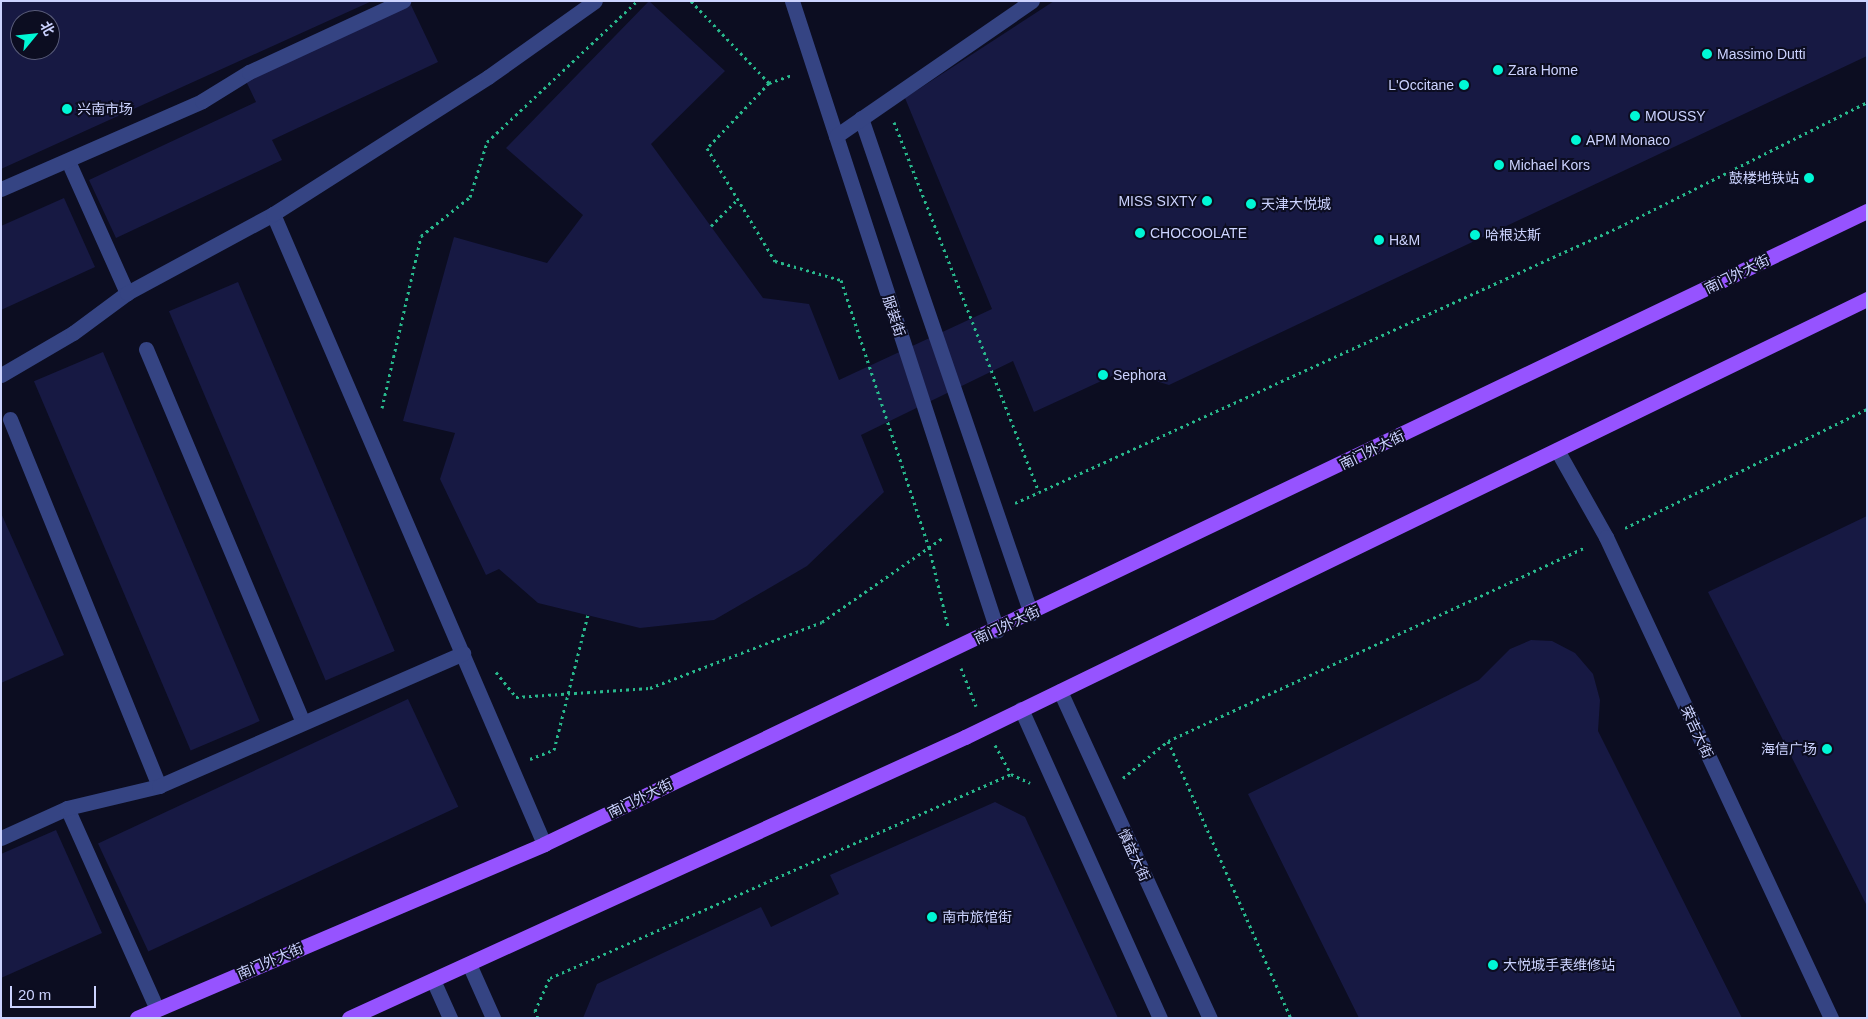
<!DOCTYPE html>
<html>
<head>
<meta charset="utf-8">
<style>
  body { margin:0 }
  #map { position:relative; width:1868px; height:1019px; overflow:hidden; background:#0c0d21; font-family:Helvetica,"Noto Sans SC",sans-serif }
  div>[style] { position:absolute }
  .building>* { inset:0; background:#171943; transform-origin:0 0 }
  .path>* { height:3px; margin-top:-1.5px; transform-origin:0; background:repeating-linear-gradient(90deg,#28b88c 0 2.5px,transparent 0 6.5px) }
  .minor>* { height:15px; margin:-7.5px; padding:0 7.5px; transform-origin:7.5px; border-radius:7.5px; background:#354483 }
  .major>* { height:15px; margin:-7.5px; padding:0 7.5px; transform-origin:7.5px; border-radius:7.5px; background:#9653ff }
  .dots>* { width:14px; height:14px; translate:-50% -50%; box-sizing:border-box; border:2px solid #0c0d21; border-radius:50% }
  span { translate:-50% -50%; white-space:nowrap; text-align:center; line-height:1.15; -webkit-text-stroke:4px #0c0d21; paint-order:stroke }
  .poi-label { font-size:14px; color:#ccd3ff }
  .left { translate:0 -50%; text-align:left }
  .right { translate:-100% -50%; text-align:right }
  .street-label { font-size:14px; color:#ccd3ff }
  .frame { position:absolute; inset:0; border:2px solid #ccd3ff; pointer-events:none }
  .north { position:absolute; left:10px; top:10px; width:50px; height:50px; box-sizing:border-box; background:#0c0d21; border:1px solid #595c7a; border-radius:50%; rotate:62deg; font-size:14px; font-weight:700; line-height:20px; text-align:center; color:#ccd3ff }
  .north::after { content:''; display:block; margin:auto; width:18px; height:22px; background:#00f7d5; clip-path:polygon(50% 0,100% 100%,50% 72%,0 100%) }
  .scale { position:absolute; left:10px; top:986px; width:86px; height:22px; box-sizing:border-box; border:2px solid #ccd3ff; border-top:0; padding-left:6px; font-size:15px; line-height:18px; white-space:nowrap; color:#ccd3ff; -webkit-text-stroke:4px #0c0d21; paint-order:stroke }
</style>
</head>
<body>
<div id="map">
  <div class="building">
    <i style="clip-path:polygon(evenodd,1px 1px,372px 1px,1px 169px,1px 1px,20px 20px,50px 20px,50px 50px,20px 50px,20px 20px)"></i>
    <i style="clip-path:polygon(649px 1px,725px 71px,651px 144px,763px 298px,809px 304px,839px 380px,992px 309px,905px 98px,1054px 1px,1867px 1px,1867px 56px,1169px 385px,1123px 371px,1034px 412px,1013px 361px,861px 435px,884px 492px,807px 566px,714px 620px,640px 628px,538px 603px,499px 569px,486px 575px,440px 479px,455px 433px,403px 421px,454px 237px,547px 263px,583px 215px,506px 148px)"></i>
    <i style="clip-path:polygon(410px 3px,438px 62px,272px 140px,282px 160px,116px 238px,89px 180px,256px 102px,246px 81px)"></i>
    <i style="clip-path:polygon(64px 198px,95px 267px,1px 310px,1px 226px)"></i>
    <i style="left:238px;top:282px;width:401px;height:75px;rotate:67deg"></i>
    <i style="left:103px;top:352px;width:401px;height:75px;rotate:67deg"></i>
    <i style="clip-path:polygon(1px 513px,64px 655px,1px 683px)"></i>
    <i style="clip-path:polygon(1867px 516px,1867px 906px,1708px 592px)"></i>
    <i style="clip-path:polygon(1531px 640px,1552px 641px,1575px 653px,1593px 674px,1600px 700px,1598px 731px,1742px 1018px,1359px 1018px,1248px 794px,1479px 680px,1510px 649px)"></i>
    <i style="left:408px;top:699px;width:119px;height:342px;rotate:65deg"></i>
    <i style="clip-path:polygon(995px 802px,1025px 817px,1118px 1018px,583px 1018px,597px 984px,761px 907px,771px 927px,839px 894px,830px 875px)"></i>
    <i style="clip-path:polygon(56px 830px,102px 933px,1px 978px,1px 854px)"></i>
  </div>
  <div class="path">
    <i style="left:691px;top:1px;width:113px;rotate:46.4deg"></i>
    <i style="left:769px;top:83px;width:90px;rotate:133.6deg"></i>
    <i style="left:707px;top:148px;width:132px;rotate:59deg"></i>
    <i style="left:775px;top:261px;width:69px;rotate:16.1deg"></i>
    <i style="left:841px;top:280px;width:281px;rotate:71.8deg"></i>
    <i style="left:929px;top:547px;width:81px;rotate:76.5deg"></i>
    <i style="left:769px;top:83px;width:24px;rotate:-19deg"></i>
    <i style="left:894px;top:122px;width:397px;rotate:68.6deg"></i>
    <i style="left:711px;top:226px;width:38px;rotate:-45deg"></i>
    <i style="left:382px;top:408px;width:176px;rotate:-77.2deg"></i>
    <i style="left:421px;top:236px;width:63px;rotate:-38.5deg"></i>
    <i style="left:470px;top:197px;width:58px;rotate:-72.8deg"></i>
    <i style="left:487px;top:142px;width:206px;rotate:-43.2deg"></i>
    <i style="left:1015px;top:503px;width:664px;rotate:-24.56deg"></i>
    <i style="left:1619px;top:227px;width:278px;rotate:-26.7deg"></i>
    <i style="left:1625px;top:528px;width:270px;rotate:-26.2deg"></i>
    <i style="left:961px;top:668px;width:41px;rotate:68.5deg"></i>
    <i style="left:496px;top:672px;width:32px;rotate:51deg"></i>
    <i style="left:516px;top:697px;width:134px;rotate:-3.8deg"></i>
    <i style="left:650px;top:688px;width:184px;rotate:-21deg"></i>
    <i style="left:822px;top:622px;width:149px;rotate:-34.9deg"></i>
    <i style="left:1168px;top:741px;width:303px;rotate:66.1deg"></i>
    <i style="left:995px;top:745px;width:33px;rotate:61deg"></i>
    <i style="left:1011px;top:774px;width:21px;rotate:25deg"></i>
    <i style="left:530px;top:759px;width:26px;rotate:-21deg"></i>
    <i style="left:554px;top:750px;width:139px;rotate:-75.9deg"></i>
    <i style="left:1123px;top:778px;width:58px;rotate:-39.4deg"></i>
    <i style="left:1168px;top:741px;width:461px;rotate:-24.9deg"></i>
    <i style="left:538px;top:1018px;width:8px;rotate:-113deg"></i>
    <i style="left:535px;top:1011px;width:36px;rotate:-66deg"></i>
    <i style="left:550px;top:978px;width:504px;rotate:-23.87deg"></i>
  </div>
  <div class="minor">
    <i style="left:792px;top:1px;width:662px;rotate:71.95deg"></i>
    <i style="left:861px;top:118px;width:524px;rotate:71.08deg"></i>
    <i style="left:836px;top:136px;width:238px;rotate:-34.6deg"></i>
    <i style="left:68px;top:161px;width:145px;rotate:65.9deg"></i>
    <i style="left:1px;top:189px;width:219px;rotate:-23.6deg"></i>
    <i style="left:202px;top:101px;width:55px;rotate:-31.7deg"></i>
    <i style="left:249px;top:72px;width:170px;rotate:-24.8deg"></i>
    <i style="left:273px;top:214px;width:686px;rotate:66.72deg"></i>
    <i style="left:146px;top:349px;width:405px;rotate:67.2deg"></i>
    <i style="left:1px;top:375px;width:83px;rotate:-30.3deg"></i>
    <i style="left:73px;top:333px;width:67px;rotate:-36.5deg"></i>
    <i style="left:127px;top:293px;width:166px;rotate:-28.4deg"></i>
    <i style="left:273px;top:214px;width:255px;rotate:-32.5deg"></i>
    <i style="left:488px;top:77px;width:131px;rotate:-35.4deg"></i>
    <i style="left:10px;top:419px;width:396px;rotate:67.9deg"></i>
    <i style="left:1557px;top:450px;width:100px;rotate:60.6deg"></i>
    <i style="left:1606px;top:537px;width:531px;rotate:64.93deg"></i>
    <i style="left:1060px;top:691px;width:360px;rotate:65.4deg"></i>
    <i style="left:1021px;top:709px;width:339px;rotate:65.8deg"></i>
    <i style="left:67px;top:808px;width:220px;rotate:65.9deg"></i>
    <i style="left:1px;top:838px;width:72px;rotate:-24.4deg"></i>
    <i style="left:67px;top:808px;width:95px;rotate:-13.4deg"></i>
    <i style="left:159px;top:786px;width:332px;rotate:-23.6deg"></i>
    <i style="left:469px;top:964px;width:59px;rotate:66deg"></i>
    <i style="left:433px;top:980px;width:42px;rotate:65.9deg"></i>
  </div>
  <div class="major">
    <i style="left:137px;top:1018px;width:443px;rotate:-23.1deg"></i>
    <i style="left:544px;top:844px;width:1467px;rotate:-25.57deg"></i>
    <i style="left:349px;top:1018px;width:677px;rotate:-24.52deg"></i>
    <i style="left:965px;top:737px;width:1003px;rotate:-25.9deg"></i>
  </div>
  <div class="dots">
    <i style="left:1707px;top:54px;background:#00f7d5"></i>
    <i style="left:1498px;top:70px;background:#00f7d5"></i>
    <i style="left:1464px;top:85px;background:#00f7d5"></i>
    <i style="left:67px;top:109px;background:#00f7d5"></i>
    <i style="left:1635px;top:116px;background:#00f7d5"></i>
    <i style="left:1576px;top:140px;background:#00f7d5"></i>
    <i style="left:1499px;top:165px;background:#00f7d5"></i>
    <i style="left:1809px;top:178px;background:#00f7d5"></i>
    <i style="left:1207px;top:201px;background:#00f7d5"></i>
    <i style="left:1251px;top:204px;background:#00f7d5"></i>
    <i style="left:1140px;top:233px;background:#00f7d5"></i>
    <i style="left:1475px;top:235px;background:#00f7d5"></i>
    <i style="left:1379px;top:240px;background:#00f7d5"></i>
    <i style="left:1103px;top:375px;background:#00f7d5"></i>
    <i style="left:1827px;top:749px;background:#00f7d5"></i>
    <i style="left:932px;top:917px;background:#00f7d5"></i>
    <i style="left:1493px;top:965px;background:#00f7d5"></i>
  </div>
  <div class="poi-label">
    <span class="left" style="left:1717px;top:54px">Massimo Dutti</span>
    <span class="left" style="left:1508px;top:70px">Zara Home</span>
    <span class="right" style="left:1454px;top:85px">L'Occitane</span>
    <span class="left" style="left:77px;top:109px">兴南市场</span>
    <span class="left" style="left:1645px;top:116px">MOUSSY</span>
    <span class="left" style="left:1586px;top:140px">APM Monaco</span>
    <span class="left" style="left:1509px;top:165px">Michael Kors</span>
    <span class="right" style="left:1799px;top:178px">鼓楼地铁站</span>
    <span class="right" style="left:1197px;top:201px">MISS SIXTY</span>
    <span class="left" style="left:1261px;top:204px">天津大悦城</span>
    <span class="left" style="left:1150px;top:233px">CHOCOOLATE</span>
    <span class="left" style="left:1485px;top:235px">哈根达斯</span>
    <span class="left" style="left:1389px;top:240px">H&amp;M</span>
    <span class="left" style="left:1113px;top:375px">Sephora</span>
    <span class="right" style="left:1817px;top:749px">海信广场</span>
    <span class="left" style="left:942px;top:917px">南市旅馆街</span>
    <span class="left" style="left:1503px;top:965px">大悦城手表维修站</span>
  </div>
  <div class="street-label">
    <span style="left:1737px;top:274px;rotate:-26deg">南门外大街</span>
    <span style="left:894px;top:316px;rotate:72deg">服装街</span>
    <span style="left:1372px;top:450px;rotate:-26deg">南门外大街</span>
    <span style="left:1007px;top:625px;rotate:-25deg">南门外大街</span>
    <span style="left:1697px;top:732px;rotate:65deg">荣吉大街</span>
    <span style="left:640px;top:798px;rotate:-26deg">南门外大街</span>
    <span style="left:1134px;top:855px;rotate:65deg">慎益大街</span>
    <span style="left:270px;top:961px;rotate:-23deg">南门外大街</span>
  </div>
  <div class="frame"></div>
  <div class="north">北</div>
  <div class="scale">20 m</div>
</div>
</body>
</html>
